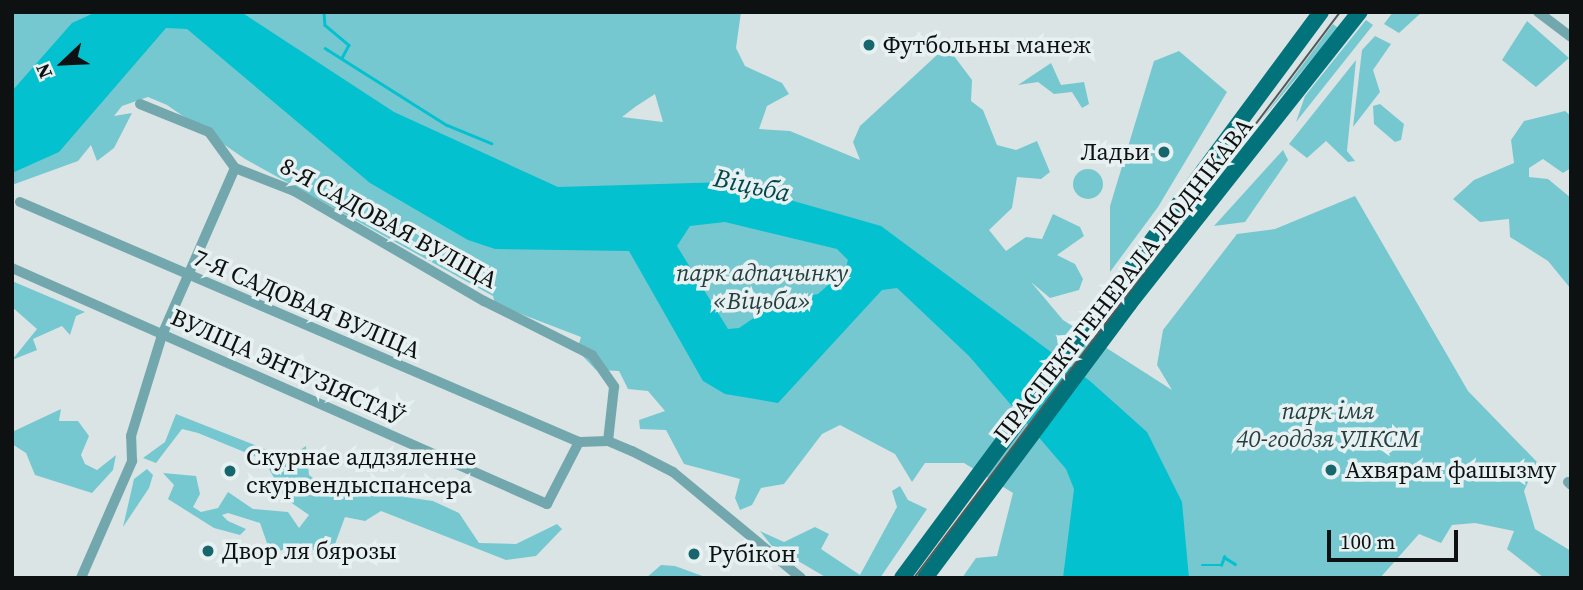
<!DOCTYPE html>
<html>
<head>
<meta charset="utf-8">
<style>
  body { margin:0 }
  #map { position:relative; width:1583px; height:590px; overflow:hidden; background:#dbe4e4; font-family:"Source Serif 4",serif }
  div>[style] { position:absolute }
  .green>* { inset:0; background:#76c8d0 }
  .round { border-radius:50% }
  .water>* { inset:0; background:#04c1cf }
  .stream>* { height:2.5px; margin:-1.25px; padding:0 1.25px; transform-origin:1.25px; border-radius:1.25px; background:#04c1cf }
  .street>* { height:10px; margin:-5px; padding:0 5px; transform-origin:5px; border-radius:5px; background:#72a8ad }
  .primary>* { height:16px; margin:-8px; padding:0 8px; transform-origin:8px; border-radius:8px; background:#02727b }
  .tram>* { height:2px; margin:-1px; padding:0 1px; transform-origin:1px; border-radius:1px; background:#545959 }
  .dots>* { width:19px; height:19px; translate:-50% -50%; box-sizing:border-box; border:4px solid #e8f1f2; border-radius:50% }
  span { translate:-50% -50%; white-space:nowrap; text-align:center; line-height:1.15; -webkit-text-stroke:7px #e8f1f2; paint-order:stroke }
  .poi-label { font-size:24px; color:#0e1111 }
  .left { translate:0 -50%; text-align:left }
  .right { translate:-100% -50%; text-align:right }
  .street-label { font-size:24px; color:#0e1111 }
  .park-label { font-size:24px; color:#253e40; font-style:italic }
  .water-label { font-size:26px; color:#00464c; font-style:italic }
  .frame { position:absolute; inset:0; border:14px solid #0e1111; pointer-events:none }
  .north { position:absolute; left:28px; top:28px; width:70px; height:70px; -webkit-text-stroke:5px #e8f1f2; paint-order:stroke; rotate:247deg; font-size:19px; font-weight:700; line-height:28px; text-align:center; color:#0e1111 }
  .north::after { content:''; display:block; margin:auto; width:24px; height:32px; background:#0e1111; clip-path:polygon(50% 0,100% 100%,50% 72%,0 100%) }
  .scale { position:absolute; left:1327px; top:530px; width:131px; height:32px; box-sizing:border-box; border:4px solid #0e1111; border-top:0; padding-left:9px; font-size:21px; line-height:24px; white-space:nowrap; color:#0e1111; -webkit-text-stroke:5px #e8f1f2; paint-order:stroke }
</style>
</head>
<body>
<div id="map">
  <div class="green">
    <i style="clip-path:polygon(evenodd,12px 12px,741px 12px,736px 48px,745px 66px,782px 83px,789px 94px,767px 106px,759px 129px,790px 131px,860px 160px,853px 142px,860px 126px,937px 55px,954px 56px,972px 80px,971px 101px,983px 110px,997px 145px,1016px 150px,1037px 141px,1050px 172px,1041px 179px,1017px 177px,1012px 208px,989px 230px,1006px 251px,1026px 237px,1042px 239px,1053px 214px,1080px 227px,1084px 236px,1057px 255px,1075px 264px,1083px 279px,1079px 290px,1050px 298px,1031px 282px,1063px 320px,1172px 390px,1157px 365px,1163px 330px,1237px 234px,1275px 229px,1355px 196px,1468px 391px,1537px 462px,1524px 491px,1535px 529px,1571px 551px,1571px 578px,1544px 578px,1507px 549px,1514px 531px,1475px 523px,1452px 525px,1441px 543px,1419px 534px,1380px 578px,962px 578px,976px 558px,997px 556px,1013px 493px,964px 463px,925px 463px,912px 482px,895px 454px,840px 425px,822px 434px,784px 484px,761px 488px,752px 505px,740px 510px,735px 498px,740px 479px,684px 464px,666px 430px,640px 429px,639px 420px,665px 411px,648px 391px,628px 389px,619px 371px,596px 370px,577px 350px,581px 337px,495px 304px,493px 296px,245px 159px,167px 105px,148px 97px,122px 106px,114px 116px,132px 113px,114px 148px,97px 161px,91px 145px,78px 161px,12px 185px,12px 12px,655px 94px,663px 122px,622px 117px,635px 107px,655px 94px)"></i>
    <i style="clip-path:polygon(1393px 12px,1422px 12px,1399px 33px,1384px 24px)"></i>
    <i style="clip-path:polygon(1366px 20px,1373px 25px,1296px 122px,1305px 96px)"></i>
    <i style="clip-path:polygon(1527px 21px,1569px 58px,1536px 87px,1502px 60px)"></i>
    <i style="clip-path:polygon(1333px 24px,1338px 28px,1262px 119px)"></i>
    <i style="clip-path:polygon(1375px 36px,1391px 44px,1373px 70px,1380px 92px,1353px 127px,1362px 50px)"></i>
    <i style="clip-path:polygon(1179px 51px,1227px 92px,1158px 207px,1110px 272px,1110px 206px,1154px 61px)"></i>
    <i style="clip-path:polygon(1356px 60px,1347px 151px,1355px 161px,1348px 162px,1326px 141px,1307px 158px,1289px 144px)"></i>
    <i style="clip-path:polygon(1051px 63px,1061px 85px,1084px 82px,1089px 104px,1082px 108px,1072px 92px,1054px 94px,1038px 82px,1018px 85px)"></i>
    <i style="clip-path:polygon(1380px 104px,1404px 124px,1401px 140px,1395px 142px,1374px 124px,1373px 106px)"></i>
    <i style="clip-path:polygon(1565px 111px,1571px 116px,1571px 168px,1563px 173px,1543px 159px,1529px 168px,1529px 177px,1548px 179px,1571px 198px,1571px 289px,1548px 261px,1510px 237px,1509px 219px,1480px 222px,1453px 199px,1474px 180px,1514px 163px,1511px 140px,1524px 121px)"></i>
    <i style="clip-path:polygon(1283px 150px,1288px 160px,1245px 222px,1214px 226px)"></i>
    <i class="round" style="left:1073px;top:169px;width:30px;height:30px"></i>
    <i style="clip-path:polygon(12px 281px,85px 312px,76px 316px,70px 335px,62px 326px,33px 339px,37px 350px,12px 360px,37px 329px,12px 307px)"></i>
    <i style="clip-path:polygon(61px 409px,59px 421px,78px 421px,89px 436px,81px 455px,85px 464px,97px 470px,116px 455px,113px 470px,92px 493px,35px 475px,26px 453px,12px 444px,12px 432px)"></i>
    <i style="clip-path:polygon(176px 414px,288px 458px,306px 446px,309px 475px,322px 485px,433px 501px,459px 513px,479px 543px,516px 544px,557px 524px,562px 529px,536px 556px,506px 560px,381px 511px,365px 521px,345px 517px,331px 555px,300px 547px,277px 551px,268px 546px,260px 523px,228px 513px,222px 515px,228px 521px,246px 529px,240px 535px,214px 528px,168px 499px,174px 485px,163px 473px,196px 476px,200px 494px,193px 507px,201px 512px,218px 508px,228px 492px,253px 509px,288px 512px,299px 528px,309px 515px,286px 499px,264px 460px,198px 433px,182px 429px,156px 463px,143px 458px,165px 442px)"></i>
    <i style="clip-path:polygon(147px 469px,153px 475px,149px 488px,123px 527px,134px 479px)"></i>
    <i style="clip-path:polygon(900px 486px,908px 500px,927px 509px,880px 578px,827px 578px,771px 545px,760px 531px,784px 542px,815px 527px,829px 534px,821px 549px,860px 575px,897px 507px,892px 491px)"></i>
    <i style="clip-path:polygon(661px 565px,675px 566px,708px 578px,646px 578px)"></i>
  </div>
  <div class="water">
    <i style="clip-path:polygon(evenodd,96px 12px,241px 12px,394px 112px,558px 187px,727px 182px,881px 226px,1090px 381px,1147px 432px,1182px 502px,1189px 578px,1063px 578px,1074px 489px,1066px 469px,969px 356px,897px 288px,882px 290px,778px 403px,725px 394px,703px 381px,629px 251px,495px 249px,468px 240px,370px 183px,187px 29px,166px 28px,59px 152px,12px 173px,12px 91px,72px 23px,96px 12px,725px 222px,837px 249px,848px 260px,845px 270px,818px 294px,777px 302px,739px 328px,728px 329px,677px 246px,690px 226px,725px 222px)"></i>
  </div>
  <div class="stream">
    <i style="left:324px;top:12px;width:13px;rotate:86deg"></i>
    <i style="left:325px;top:25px;width:31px;rotate:40deg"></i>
    <i style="left:349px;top:45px;width:15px;rotate:118deg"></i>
    <i style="left:325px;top:48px;width:144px;rotate:32.3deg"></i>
    <i style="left:447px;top:125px;width:48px;rotate:22.2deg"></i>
    <i style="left:1202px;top:565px;width:19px"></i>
    <i style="left:1221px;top:565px;width:9px;rotate:-69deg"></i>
    <i style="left:1224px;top:557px;width:13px;rotate:32deg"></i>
  </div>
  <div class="street">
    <i style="left:1538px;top:12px;width:41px;rotate:37.1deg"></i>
    <i style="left:140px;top:104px;width:74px;rotate:22.1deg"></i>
    <i style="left:209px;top:132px;width:44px;rotate:54.2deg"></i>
    <i style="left:235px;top:168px;width:63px;rotate:21.3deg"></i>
    <i style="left:294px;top:191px;width:220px;rotate:30.1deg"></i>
    <i style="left:484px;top:301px;width:121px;rotate:26.6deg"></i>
    <i style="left:592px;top:355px;width:39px;rotate:55deg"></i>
    <i style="left:614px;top:387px;width:54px;rotate:96.3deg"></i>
    <i style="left:20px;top:202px;width:608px;rotate:23.24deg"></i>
    <i style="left:579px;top:442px;width:29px;rotate:-2deg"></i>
    <i style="left:608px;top:441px;width:26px;rotate:23deg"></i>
    <i style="left:632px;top:451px;width:46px;rotate:27.1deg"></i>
    <i style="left:673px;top:472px;width:166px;rotate:39.6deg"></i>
    <i style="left:12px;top:268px;width:585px;rotate:23.8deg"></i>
    <i style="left:547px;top:504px;width:70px;rotate:-62.7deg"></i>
    <i style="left:1568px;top:482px;width:4px;rotate:45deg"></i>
    <i style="left:81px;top:578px;width:128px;rotate:-66.4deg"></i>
    <i style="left:132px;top:461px;width:25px;rotate:-92deg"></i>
    <i style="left:131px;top:436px;width:106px;rotate:-72.9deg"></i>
    <i style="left:162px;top:335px;width:182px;rotate:-66.4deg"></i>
  </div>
  <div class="primary">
    <i style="left:902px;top:578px;width:704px;rotate:-53.49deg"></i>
    <i style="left:925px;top:578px;width:342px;rotate:-53.3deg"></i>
    <i style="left:1129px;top:304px;width:372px;rotate:-51.7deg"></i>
  </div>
  <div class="tram">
    <i style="left:914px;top:578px;width:708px;rotate:-53.03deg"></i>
  </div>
  <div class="dots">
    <i style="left:869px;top:45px;background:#18666d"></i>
    <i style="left:1164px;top:152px;background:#18666d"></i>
    <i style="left:1331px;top:470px;background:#18666d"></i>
    <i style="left:230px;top:471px;background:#18666d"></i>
    <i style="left:208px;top:551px;background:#18666d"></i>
    <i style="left:694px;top:554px;background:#18666d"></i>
  </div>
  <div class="poi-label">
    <span class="left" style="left:883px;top:45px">Футбольны манеж</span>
    <span class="right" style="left:1150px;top:152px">Ладьи</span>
    <span class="left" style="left:246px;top:471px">Скурнае аддзяленне<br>скурвендыспансера</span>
    <span class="left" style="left:1345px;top:470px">Ахвярам фашызму</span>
    <span class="left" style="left:222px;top:551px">Двор ля бярозы</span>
    <span class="left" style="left:708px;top:554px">Рубікон</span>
  </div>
  <div class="street-label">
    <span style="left:389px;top:223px;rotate:29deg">8-Я САДОВАЯ ВУЛІЦА</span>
    <span style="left:1123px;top:280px;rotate:-52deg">ПРАСПЕКТ ГЕНЕРАЛА ЛЮДНІКАВА</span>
    <span style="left:307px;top:304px;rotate:23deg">7-Я САДОВАЯ ВУЛІЦА</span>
    <span style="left:288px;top:367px;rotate:24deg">ВУЛІЦА ЭНТУЗІЯСТАЎ</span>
  </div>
  <div class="park-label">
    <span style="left:762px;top:287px">парк адпачынку<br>«Віцьба»</span>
    <span style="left:1328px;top:425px">парк імя<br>40-годдзя УЛКСМ</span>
  </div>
  <div class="water-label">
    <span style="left:752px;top:186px;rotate:12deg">Віцьба</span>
  </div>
  <div class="frame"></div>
  <div class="north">N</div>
  <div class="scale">100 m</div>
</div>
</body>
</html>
